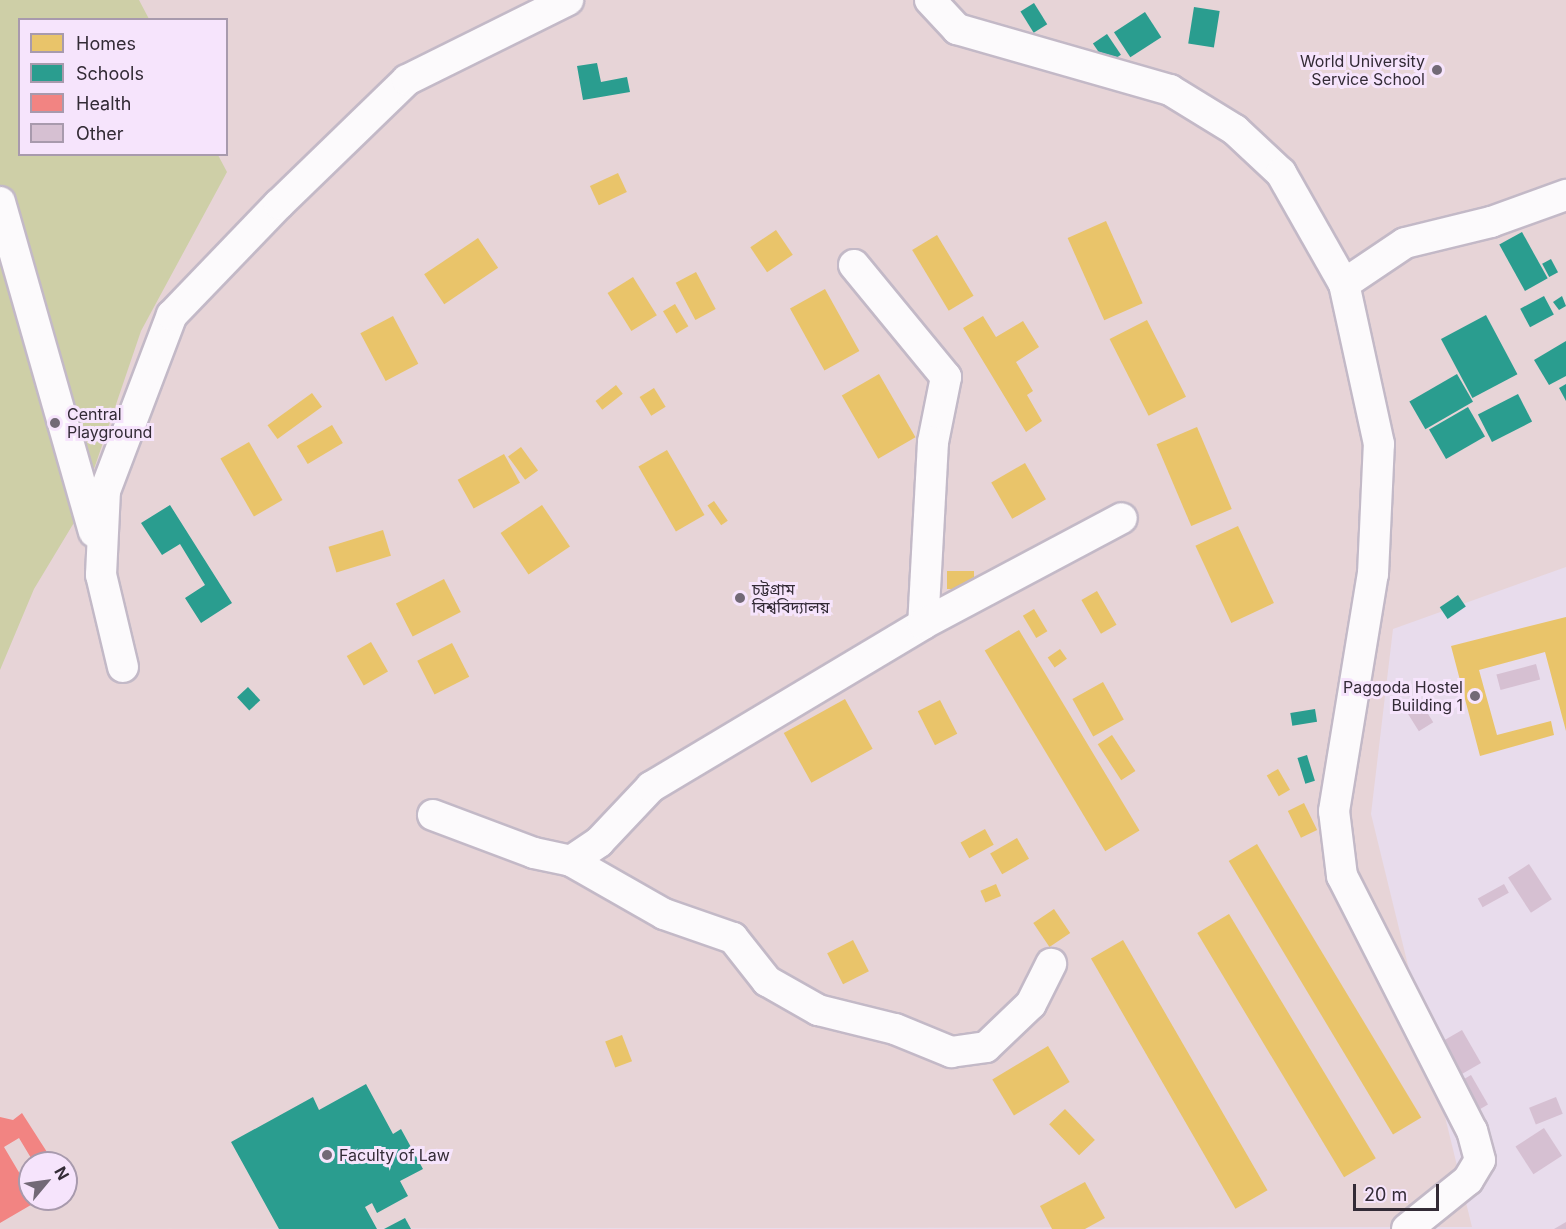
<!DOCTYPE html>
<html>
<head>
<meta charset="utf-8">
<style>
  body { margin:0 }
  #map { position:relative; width:1566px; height:1229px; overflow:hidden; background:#e8dcec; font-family:Inter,"Noto Sans Bengali",sans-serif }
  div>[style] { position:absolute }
  .education>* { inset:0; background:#e7d4d7 }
  .green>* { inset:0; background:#cecfa7 }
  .homes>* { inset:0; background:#e9c46a; transform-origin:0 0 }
  .schools>* { inset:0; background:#2a9d8f; transform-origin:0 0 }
  .health>* { inset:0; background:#f28482 }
  .building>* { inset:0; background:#d6c0d2; transform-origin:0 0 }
  .roads { filter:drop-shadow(2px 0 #c3b9c7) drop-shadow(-2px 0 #c3b9c7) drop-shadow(0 2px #c3b9c7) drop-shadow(0 -2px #c3b9c7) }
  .street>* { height:30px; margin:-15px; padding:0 15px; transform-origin:15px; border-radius:15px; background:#fcfafc }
  .dots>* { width:16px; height:16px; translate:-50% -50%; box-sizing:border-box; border:3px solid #f6e4fc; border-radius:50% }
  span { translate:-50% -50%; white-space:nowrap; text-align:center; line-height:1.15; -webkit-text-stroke:6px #f6e4fc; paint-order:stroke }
  .poi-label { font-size:16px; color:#332b36 }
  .right { translate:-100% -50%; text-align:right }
  .left { translate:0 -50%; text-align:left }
  .legend { position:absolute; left:18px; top:18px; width:210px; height:138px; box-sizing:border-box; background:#f6e4fc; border:2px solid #a89aad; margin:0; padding:8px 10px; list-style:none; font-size:18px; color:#332b36 }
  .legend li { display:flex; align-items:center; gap:12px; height:30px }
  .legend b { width:30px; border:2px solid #a89aad }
  .north { position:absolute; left:18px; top:1151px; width:60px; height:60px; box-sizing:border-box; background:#f6e4fc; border:2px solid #a89aad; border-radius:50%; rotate:61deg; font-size:16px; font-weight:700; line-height:24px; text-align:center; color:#332b36 }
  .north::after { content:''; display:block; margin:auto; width:21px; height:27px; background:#726976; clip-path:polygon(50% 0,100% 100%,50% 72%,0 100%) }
  .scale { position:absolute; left:1353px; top:1184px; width:86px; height:27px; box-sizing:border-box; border:3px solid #332b36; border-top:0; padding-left:8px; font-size:18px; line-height:21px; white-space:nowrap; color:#332b36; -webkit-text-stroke:4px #f6e4fc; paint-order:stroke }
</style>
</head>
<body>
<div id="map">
  <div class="education">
    <i style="clip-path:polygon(evenodd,0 0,1566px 0,1566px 567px,1393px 629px,1371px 814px,1472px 1227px,0 1229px,0 0,20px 20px,226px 20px,226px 154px,20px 154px,20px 20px,0 0,30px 1163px,66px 1163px,66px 1199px,30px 1199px,30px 1163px)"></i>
  </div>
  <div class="green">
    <i style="clip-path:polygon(0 0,139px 0,149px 19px,20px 20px,20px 154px,218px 155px,227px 172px,141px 331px,78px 516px,34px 589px,0 670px)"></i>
  </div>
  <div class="homes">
    <i style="left:618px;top:173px;width:21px;height:31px;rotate:65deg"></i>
    <i style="left:1106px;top:221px;width:90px;height:42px;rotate:66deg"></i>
    <i style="left:776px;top:230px;width:30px;height:31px;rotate:56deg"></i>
    <i style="left:937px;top:235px;width:71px;height:29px;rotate:59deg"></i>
    <i style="left:478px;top:238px;width:36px;height:65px;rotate:56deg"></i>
    <i style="left:696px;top:272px;width:42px;height:23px;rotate:62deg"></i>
    <i style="left:633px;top:277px;width:45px;height:30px;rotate:58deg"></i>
    <i style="left:825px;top:289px;width:71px;height:40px;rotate:61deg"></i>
    <i style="left:675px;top:304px;width:26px;height:14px;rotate:59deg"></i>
    <i style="left:393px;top:316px;width:54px;height:37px;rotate:62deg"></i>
    <i style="clip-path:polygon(983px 316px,996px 337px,1023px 321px,1039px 347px,1016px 362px,1033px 391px,1027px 395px,1042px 421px,1026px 432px,963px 328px)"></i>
    <i style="left:1147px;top:320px;width:86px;height:42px;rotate:63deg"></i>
    <i style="left:879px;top:374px;width:73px;height:43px;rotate:60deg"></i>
    <i style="left:616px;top:385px;width:11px;height:26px;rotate:52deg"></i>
    <i style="left:654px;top:388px;width:22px;height:17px;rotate:58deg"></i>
    <i style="left:312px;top:393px;width:17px;height:55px;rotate:54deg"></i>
    <i style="left:332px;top:425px;width:21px;height:41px;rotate:59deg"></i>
    <i style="left:1197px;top:427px;width:89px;height:44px;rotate:67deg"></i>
    <i style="left:249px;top:442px;width:67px;height:33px;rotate:60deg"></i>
    <i style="left:521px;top:447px;width:29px;height:16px;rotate:54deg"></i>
    <i style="left:667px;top:450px;width:75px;height:33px;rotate:60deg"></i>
    <i style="left:504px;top:454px;width:33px;height:53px;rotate:61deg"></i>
    <i style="left:1025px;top:463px;width:42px;height:39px;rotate:60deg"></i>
    <i style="left:714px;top:501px;width:24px;height:8px;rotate:55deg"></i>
    <i style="left:542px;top:505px;width:50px;height:50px;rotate:56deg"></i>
    <i style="left:1238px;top:526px;width:85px;height:47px;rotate:65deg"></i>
    <i style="left:383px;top:530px;width:27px;height:57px;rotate:73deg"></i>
    <i style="left:947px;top:571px;width:27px;height:18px"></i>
    <i style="left:444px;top:579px;width:37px;height:54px;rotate:63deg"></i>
    <i style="left:1097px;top:591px;width:39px;height:18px;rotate:60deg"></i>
    <i style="left:1034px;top:609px;width:26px;height:13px;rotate:59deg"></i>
    <i style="clip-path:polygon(1566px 617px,1566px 731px,1545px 652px,1479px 670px,1497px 735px,1551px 721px,1554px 735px,1480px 756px,1451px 646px)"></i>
    <i style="left:1019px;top:630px;width:234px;height:40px;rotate:59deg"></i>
    <i style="left:371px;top:642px;width:34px;height:28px;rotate:60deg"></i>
    <i style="left:452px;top:643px;width:38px;height:39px;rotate:63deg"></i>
    <i style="left:1060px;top:649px;width:12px;height:15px;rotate:55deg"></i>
    <i style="left:1103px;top:682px;width:43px;height:35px;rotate:61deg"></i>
    <i style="left:845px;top:699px;width:57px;height:70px;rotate:61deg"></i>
    <i style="left:940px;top:700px;width:38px;height:25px;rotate:63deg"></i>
    <i style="left:1112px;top:735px;width:43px;height:17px;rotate:57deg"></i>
    <i style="left:1278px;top:769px;width:24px;height:13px;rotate:60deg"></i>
    <i style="left:1304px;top:803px;width:30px;height:18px;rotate:64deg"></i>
    <i style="left:985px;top:829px;width:18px;height:28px;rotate:61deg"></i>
    <i style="left:1017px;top:838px;width:24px;height:31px;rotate:60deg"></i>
    <i style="left:1257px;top:844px;width:319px;height:33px;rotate:59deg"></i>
    <i style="left:996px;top:884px;width:13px;height:17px;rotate:67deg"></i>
    <i style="left:1054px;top:909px;width:29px;height:25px;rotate:56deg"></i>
    <i style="left:1229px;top:914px;width:285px;height:37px;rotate:59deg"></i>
    <i style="left:853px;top:940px;width:35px;height:29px;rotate:63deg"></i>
    <i style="left:1123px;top:940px;width:289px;height:37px;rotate:60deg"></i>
    <i style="left:622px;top:1035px;width:28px;height:18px;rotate:69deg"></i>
    <i style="left:1048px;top:1046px;width:42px;height:65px;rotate:59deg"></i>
    <i style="left:1065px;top:1109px;width:43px;height:22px;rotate:46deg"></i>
    <i style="clip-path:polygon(1085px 1182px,1105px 1218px,1085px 1229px,1052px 1229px,1040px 1206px)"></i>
  </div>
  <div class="schools">
    <i style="left:1034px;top:3px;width:25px;height:16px;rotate:58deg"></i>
    <i style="left:1194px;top:7px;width:26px;height:37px;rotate:9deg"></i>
    <i style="left:1145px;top:12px;width:30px;height:37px;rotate:57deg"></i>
    <i style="left:1107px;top:34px;width:25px;height:17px;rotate:56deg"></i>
    <i style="clip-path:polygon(597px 63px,601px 82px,627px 77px,630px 92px,583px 100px,577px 66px)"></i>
    <i style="left:1522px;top:232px;width:53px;height:26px;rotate:61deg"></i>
    <i style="left:1551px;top:259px;width:15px;height:10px;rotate:62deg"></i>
    <i style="left:1544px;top:296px;width:21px;height:27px;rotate:62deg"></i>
    <i style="clip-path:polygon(1562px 296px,1566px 306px,1559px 310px,1553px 302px)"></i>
    <i style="left:1486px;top:315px;width:67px;height:51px;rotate:62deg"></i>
    <i style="clip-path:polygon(1566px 341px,1566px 376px,1549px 385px,1534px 360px)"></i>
    <i style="left:1457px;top:374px;width:32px;height:55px;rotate:60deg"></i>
    <i style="clip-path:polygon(1566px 384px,1566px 401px,1559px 388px)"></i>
    <i style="left:1518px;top:394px;width:31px;height:45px;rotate:63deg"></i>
    <i style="left:1468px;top:407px;width:34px;height:45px;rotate:60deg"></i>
    <i style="clip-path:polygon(170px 505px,232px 603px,201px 623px,185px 598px,205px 585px,180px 544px,162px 555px,141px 523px)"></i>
    <i style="left:1458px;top:595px;width:14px;height:22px;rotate:56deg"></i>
    <i style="left:248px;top:687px;width:18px;height:15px;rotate:47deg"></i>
    <i style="left:1315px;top:709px;width:13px;height:25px;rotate:81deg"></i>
    <i style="left:1307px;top:755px;width:27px;height:10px;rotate:73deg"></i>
    <i style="clip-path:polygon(366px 1084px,393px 1134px,401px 1129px,423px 1169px,400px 1181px,408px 1196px,377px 1213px,372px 1203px,365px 1207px,377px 1229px,279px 1229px,231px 1142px,313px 1097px,319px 1110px)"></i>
    <i style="clip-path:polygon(405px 1218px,411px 1229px,384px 1229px)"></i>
  </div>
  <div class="health">
    <i style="clip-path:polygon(22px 1113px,54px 1163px,34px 1163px,19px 1138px,4px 1147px,30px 1191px,30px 1199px,36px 1202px,0 1223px,0 1117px,13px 1120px)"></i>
  </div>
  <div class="building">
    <i style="left:1536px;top:664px;width:16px;height:41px;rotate:75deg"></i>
    <i style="left:1420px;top:701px;width:25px;height:17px;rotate:58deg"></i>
    <i style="left:1529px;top:864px;width:42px;height:25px;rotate:57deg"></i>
    <i style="left:1504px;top:884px;width:10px;height:30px;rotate:61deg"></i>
    <i style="left:1462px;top:1030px;width:38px;height:34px;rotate:60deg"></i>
    <i style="left:1471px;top:1075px;width:34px;height:18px;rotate:60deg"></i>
    <i style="left:1556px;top:1097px;width:18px;height:29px;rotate:68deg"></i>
    <i style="left:1544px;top:1128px;width:33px;height:34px;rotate:57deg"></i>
    <i style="clip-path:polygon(1566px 1222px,1566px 1229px,1554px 1229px)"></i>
  </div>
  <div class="roads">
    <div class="street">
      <i style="left:930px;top:0;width:40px;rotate:47deg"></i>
      <i style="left:957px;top:29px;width:222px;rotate:16deg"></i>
      <i style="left:1170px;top:90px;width:76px;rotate:31.6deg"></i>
      <i style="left:1235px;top:130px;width:63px;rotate:43.1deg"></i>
      <i style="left:1281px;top:173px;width:128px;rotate:60.4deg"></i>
      <i style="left:0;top:202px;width:343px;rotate:74.1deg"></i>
      <i style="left:854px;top:265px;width:145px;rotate:50.6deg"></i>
      <i style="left:946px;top:377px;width:66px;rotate:101.3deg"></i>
      <i style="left:933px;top:442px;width:182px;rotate:93.1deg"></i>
      <i style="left:123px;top:667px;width:95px;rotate:-103.4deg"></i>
      <i style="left:101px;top:575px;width:84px;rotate:-87.3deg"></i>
      <i style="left:105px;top:491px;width:188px;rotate:-69.2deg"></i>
      <i style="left:172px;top:315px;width:154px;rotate:-46.1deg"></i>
      <i style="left:279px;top:204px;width:178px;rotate:-44.1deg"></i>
      <i style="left:407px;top:80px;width:180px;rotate:-26.4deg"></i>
      <i style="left:433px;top:815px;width:108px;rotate:20.6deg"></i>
      <i style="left:534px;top:853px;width:38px;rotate:12deg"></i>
      <i style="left:571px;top:861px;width:34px;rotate:-34deg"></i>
      <i style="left:599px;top:842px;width:76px;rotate:-46.6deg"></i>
      <i style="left:651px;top:787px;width:317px;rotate:-30.9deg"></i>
      <i style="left:923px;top:624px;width:225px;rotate:-28deg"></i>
      <i style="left:571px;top:861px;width:107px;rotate:29.7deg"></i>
      <i style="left:664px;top:914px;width:73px;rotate:19.2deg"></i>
      <i style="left:733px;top:938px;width:55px;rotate:51.7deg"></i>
      <i style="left:767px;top:981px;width:59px;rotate:29.6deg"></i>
      <i style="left:818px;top:1010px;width:79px;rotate:13.9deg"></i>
      <i style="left:895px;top:1029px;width:61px;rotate:22.3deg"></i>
      <i style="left:951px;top:1052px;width:35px;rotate:-8deg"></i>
      <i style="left:986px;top:1047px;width:62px;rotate:-43.7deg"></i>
      <i style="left:1031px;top:1004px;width:45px;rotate:-63.4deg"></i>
      <i style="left:1407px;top:1229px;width:78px;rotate:-38.8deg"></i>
      <i style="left:1468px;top:1180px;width:23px;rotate:-59deg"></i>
      <i style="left:1480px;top:1160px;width:30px;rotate:-105deg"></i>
      <i style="left:1472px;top:1131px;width:286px;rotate:-117deg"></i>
      <i style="left:1342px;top:876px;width:65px;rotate:-97deg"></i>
      <i style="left:1334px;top:811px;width:240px;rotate:-80.7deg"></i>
      <i style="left:1373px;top:574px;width:130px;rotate:-87.4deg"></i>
      <i style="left:1379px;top:444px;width:164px;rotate:-102.3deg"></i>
      <i style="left:1344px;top:284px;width:73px;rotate:-33.9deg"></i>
      <i style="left:1405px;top:243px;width:89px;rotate:-13.7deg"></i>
      <i style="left:1491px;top:222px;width:80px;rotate:-19.8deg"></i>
    </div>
  </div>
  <div class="dots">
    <i style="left:1437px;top:70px;background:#726976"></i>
    <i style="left:55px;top:423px;background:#726976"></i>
    <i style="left:740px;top:598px;background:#726976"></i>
    <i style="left:1475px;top:696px;background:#726976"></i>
    <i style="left:327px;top:1155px;background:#726976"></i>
  </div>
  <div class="poi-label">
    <span class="right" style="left:1425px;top:70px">World University<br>Service School</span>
    <span class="left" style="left:67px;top:423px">Central<br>Playground</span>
    <span class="left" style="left:752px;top:598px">চট্টগ্রাম<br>বিশ্ববিদ্যালয়</span>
    <span class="right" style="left:1463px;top:696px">Paggoda Hostel<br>Building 1</span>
    <span class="left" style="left:339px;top:1155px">Faculty of Law</span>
  </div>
  <ul class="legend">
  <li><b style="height:16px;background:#e9c46a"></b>Homes</li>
  <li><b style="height:16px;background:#2a9d8f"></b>Schools</li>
  <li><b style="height:16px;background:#f28482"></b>Health</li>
  <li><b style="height:16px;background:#d6c0d2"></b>Other</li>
  </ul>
  <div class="north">N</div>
  <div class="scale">20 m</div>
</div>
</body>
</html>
